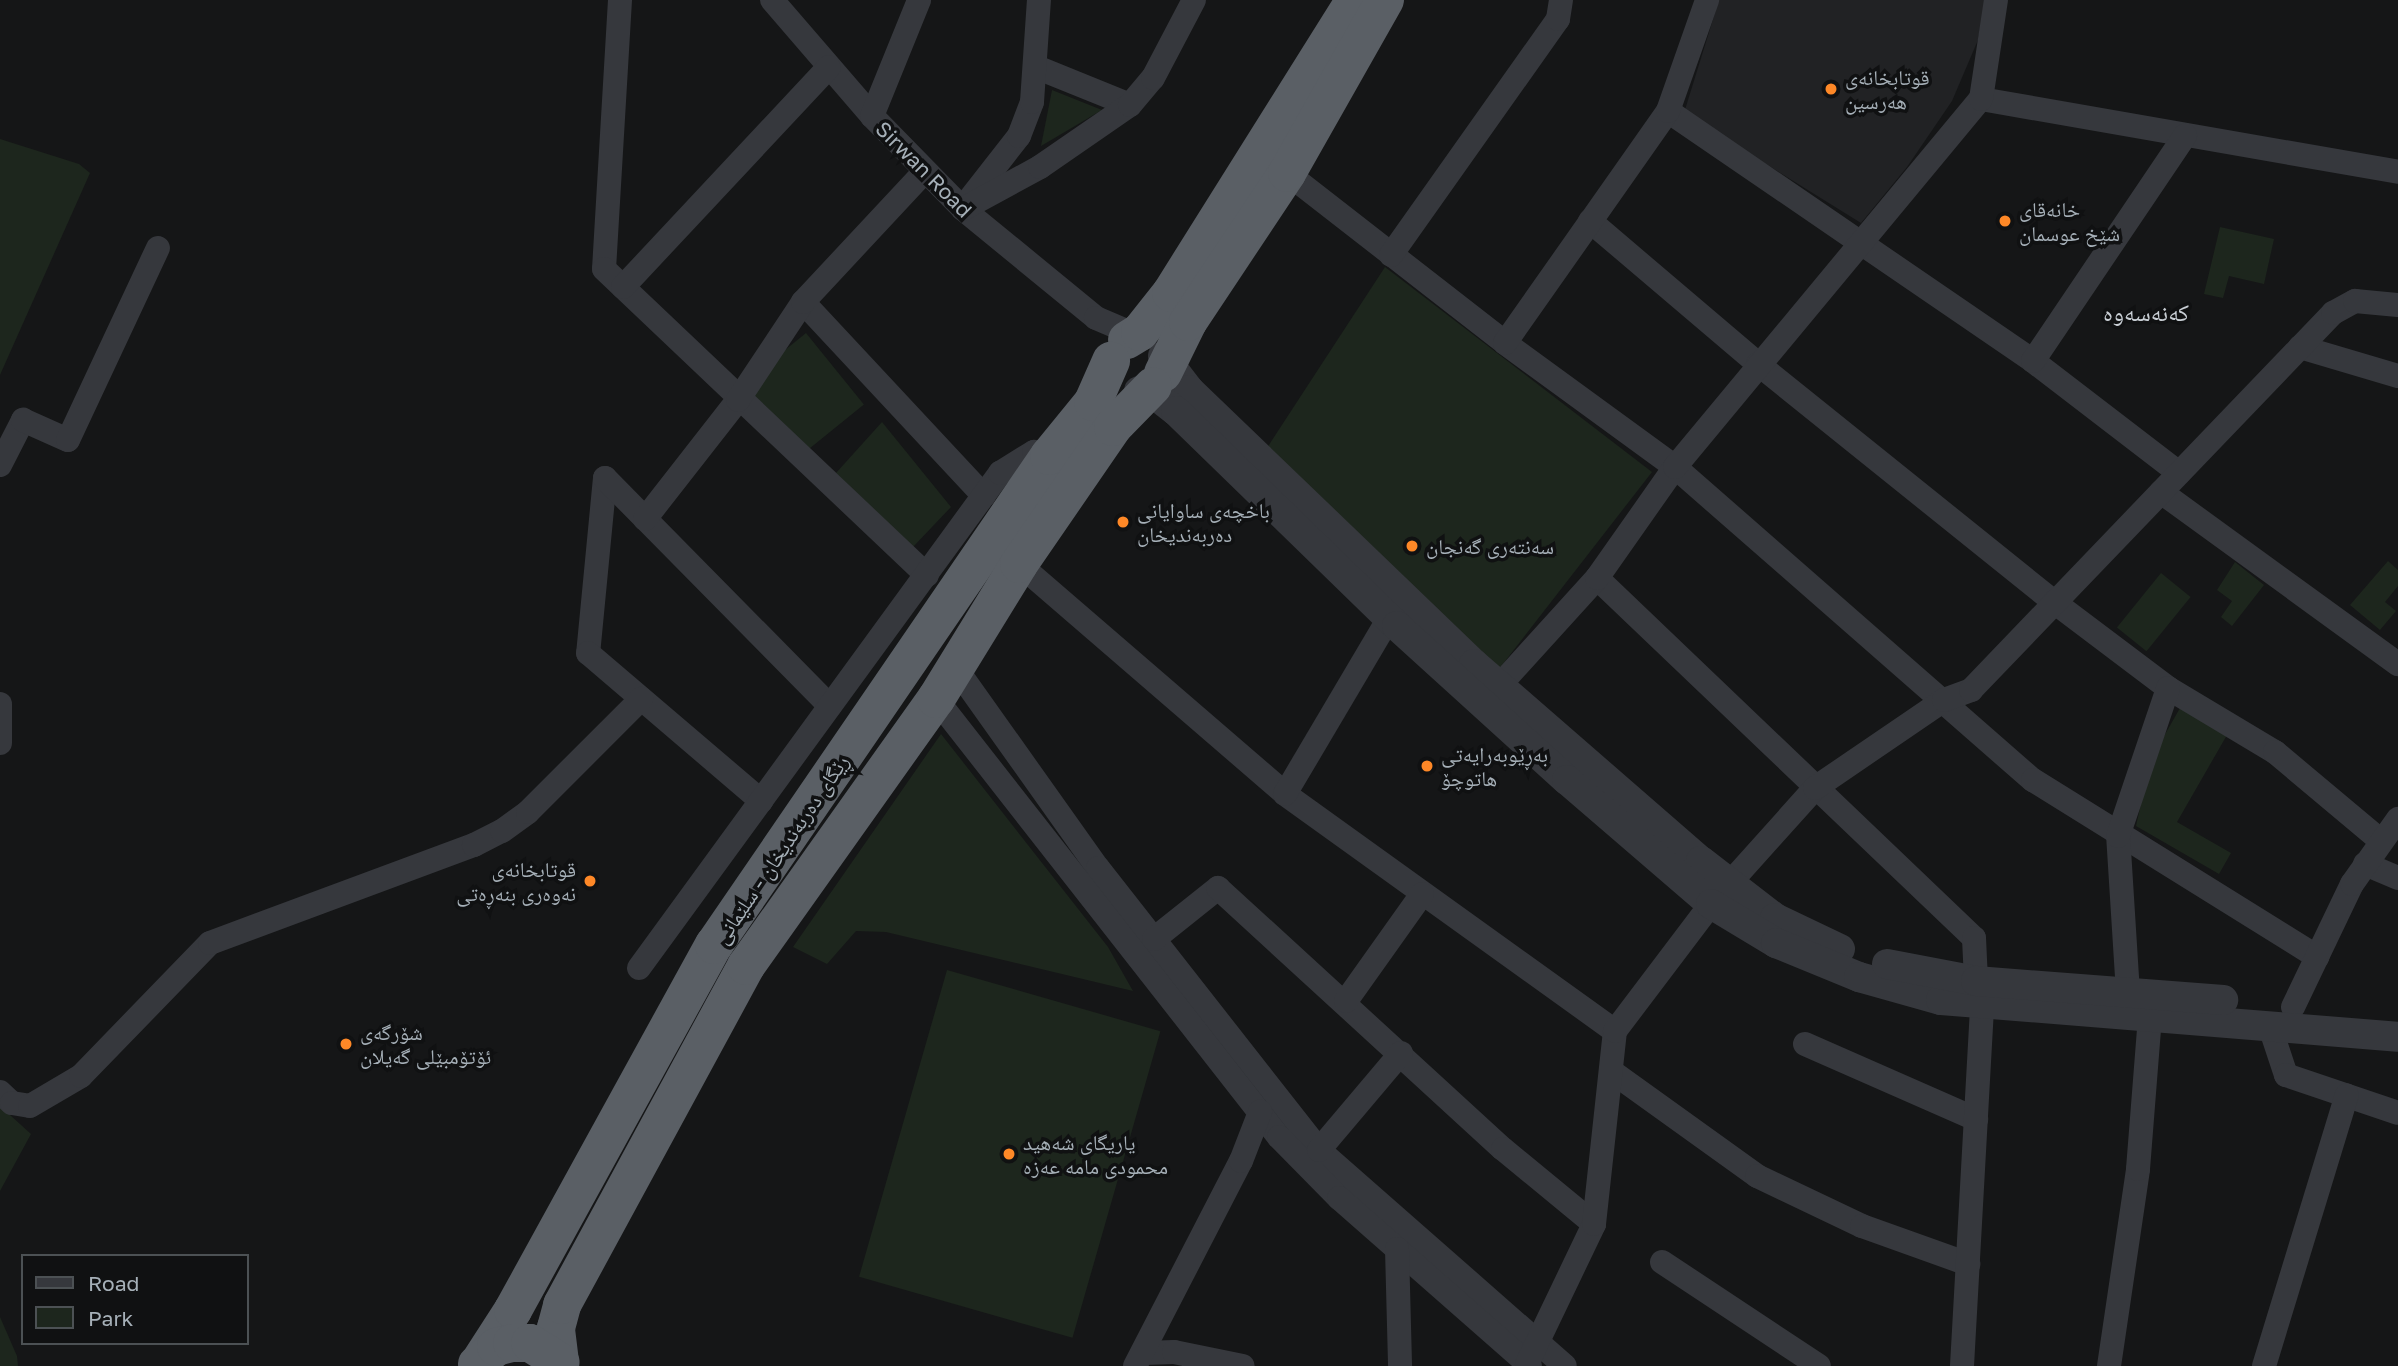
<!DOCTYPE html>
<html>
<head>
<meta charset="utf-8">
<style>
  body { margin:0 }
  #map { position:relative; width:2398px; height:1366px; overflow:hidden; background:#151617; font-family:"Golos Text","Noto Naskh Arabic",sans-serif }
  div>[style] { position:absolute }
  .built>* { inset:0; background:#212224 }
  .green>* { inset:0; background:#1d261d; transform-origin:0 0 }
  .minor>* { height:24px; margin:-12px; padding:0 12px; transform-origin:12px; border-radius:12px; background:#36383d }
  .tertiary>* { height:30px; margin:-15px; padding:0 15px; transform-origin:15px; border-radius:15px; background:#36383d }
  .trunk>* { height:38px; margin:-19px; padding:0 19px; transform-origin:19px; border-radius:19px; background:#5a5f65 }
  .dots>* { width:19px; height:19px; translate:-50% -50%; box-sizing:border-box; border:4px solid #101112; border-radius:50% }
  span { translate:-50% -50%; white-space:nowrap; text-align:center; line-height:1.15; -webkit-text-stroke:7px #101112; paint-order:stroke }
  .poi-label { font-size:21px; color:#a6b0b8 }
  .left { translate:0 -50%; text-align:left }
  .right { translate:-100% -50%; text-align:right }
  .street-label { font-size:21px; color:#a6b0b8 }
  .quarter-label { font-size:24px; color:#c8ced4 }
  .legend { position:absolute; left:21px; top:1254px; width:228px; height:91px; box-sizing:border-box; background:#101112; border:2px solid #4c5154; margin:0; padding:9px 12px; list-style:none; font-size:21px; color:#a6b0b8 }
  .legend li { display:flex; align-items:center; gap:14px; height:35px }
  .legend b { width:35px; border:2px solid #4c5154 }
</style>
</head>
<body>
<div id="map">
  <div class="built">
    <i style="clip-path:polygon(1719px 0,1985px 0,1978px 40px,1952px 101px,1907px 167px,1861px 223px,1684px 113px)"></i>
  </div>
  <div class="green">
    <i style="clip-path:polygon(1052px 90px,1102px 110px,1041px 146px)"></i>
    <i style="clip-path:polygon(0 139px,79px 164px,90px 173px,0 375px)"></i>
    <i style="clip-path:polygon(2220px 227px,2274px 239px,2264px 284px,2229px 276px,2223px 298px,2204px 294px)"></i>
    <i style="clip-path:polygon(1385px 267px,1652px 472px,1499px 669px,1265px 451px)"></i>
    <i style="left:806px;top:333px;width:92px;height:83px;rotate:51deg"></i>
    <i style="clip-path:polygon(882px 422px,951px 507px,913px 547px,836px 473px)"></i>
    <i style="clip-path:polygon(2388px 561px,2398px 570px,2398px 586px,2385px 602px,2396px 611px,2380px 630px,2350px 605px)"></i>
    <i style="clip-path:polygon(2235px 562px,2264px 585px,2232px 626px,2221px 617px,2232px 601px,2217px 590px)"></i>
    <i style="left:2161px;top:573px;width:38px;height:70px;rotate:39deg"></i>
    <i style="clip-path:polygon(2180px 708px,2227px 735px,2177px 822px,2231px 853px,2219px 874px,2136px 826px,2151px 759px)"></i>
    <i style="clip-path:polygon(941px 734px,1108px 947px,1133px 991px,886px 932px,856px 931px,827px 964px,793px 947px)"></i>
    <i style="left:947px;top:970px;width:222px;height:319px;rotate:16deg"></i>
    <i style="clip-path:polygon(0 1094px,10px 1115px,31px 1134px,0 1191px)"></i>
    <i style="clip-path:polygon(0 1317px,17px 1356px,18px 1366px,0 1366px)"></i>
  </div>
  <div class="minor">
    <i style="left:620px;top:0;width:269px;rotate:93.4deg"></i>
    <i style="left:604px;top:269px;width:445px;rotate:43.5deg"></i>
    <i style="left:772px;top:0;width:153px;rotate:49.2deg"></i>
    <i style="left:872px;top:116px;width:130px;rotate:45.6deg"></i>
    <i style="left:963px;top:209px;width:172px;rotate:39.3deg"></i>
    <i style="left:1096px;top:318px;width:51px;rotate:23.1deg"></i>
    <i style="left:1036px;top:67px;width:101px;rotate:22deg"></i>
    <i style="left:1981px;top:99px;width:423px;rotate:9.9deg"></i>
    <i style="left:1668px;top:111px;width:442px;rotate:34.4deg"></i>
    <i style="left:2033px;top:361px;width:184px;rotate:37.5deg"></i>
    <i style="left:872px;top:116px;width:125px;rotate:-67.9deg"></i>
    <i style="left:1287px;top:173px;width:276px;rotate:37.9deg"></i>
    <i style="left:1505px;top:343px;width:210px;rotate:36.1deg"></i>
    <i style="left:1675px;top:467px;width:476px;rotate:41.2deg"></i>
    <i style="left:2033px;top:780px;width:335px;rotate:31.9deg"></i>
    <i style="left:969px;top:200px;width:81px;rotate:-52deg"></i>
    <i style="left:1019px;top:136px;width:36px;rotate:-69deg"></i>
    <i style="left:1032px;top:102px;width:102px;rotate:-86.1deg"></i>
    <i style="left:963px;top:209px;width:88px;rotate:-28.6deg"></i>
    <i style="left:1040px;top:167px;width:109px;rotate:-34.6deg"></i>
    <i style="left:1130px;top:105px;width:35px;rotate:-50deg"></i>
    <i style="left:1153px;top:78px;width:88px;rotate:-62.3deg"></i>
    <i style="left:1590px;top:221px;width:221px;rotate:40.4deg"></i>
    <i style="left:1758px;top:364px;width:380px;rotate:38.8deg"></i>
    <i style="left:2054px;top:602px;width:143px;rotate:37deg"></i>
    <i style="left:2168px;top:688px;width:125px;rotate:30.9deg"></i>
    <i style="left:2275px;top:752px;width:137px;rotate:40deg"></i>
    <i style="left:1391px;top:255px;width:289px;rotate:-54.7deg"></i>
    <i style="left:1558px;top:19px;width:19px;rotate:-81deg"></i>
    <i style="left:623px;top:287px;width:301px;rotate:-46.9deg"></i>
    <i style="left:803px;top:302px;width:265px;rotate:47deg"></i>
    <i style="left:1505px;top:343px;width:284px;rotate:-54.9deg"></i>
    <i style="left:1668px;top:111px;width:118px;rotate:-70.6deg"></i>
    <i style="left:2300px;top:347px;width:102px;rotate:16.5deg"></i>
    <i style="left:2033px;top:361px;width:272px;rotate:-56deg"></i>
    <i style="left:0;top:465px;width:51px;rotate:-62.9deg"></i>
    <i style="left:23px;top:420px;width:49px;rotate:24deg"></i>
    <i style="left:68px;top:440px;width:212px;rotate:-64.9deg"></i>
    <i style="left:605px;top:478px;width:176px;rotate:95.5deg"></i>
    <i style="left:588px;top:653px;width:228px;rotate:40.5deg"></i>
    <i style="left:605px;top:478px;width:320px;rotate:45.4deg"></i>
    <i style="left:2161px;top:492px;width:293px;rotate:36deg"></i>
    <i style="left:645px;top:519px;width:151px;rotate:-52deg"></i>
    <i style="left:738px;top:400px;width:118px;rotate:-56.4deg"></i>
    <i style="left:803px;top:302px;width:179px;rotate:-47deg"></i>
    <i style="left:1019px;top:564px;width:352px;rotate:40.8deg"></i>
    <i style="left:1285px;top:794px;width:406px;rotate:35.7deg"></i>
    <i style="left:1597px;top:578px;width:521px;rotate:43.68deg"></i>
    <i style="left:1974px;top:938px;width:43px;rotate:87.3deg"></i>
    <i style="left:955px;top:667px;width:247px;rotate:54.6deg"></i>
    <i style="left:1098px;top:868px;width:358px;rotate:51.9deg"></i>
    <i style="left:1319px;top:1150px;width:327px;rotate:41.3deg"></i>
    <i style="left:1499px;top:686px;width:146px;rotate:-47.8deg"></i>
    <i style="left:1597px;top:578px;width:136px;rotate:-54.9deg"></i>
    <i style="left:1675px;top:467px;width:479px;rotate:-50.3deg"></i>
    <i style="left:1981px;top:99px;width:100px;rotate:-81.4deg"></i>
    <i style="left:936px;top:699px;width:556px;rotate:51.94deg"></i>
    <i style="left:1279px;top:1137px;width:86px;rotate:45.5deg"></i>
    <i style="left:1339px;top:1198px;width:254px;rotate:41.3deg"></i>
    <i style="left:0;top:704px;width:39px;rotate:90deg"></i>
    <i style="left:1285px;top:794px;width:204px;rotate:-59.4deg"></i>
    <i style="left:2365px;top:864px;width:36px;rotate:23deg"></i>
    <i style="left:1154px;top:939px;width:82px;rotate:-38.6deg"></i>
    <i style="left:1218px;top:888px;width:386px;rotate:42.5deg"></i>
    <i style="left:1503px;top:1149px;width:118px;rotate:39.5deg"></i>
    <i style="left:639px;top:968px;width:613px;rotate:-53.9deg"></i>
    <i style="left:1000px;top:473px;width:40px;rotate:-32deg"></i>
    <i style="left:1034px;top:452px;width:16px;rotate:15deg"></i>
    <i style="left:2128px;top:993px;width:157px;rotate:-93.6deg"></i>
    <i style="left:2118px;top:836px;width:156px;rotate:-71.3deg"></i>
    <i style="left:1346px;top:1001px;width:131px;rotate:-54.6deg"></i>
    <i style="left:2293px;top:1007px;width:136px;rotate:-64.4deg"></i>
    <i style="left:2352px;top:884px;width:80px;rotate:-54.7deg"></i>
    <i style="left:2269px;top:1024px;width:54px;rotate:71.6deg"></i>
    <i style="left:2286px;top:1075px;width:118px;rotate:18.7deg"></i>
    <i style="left:1805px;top:1044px;width:187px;rotate:23.7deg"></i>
    <i style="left:1611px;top:1071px;width:180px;rotate:35.7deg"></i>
    <i style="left:1757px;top:1176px;width:116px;rotate:25.5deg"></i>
    <i style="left:1862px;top:1226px;width:113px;rotate:19.7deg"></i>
    <i style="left:0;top:1092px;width:16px;rotate:43deg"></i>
    <i style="left:12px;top:1103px;width:18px;rotate:9deg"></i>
    <i style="left:30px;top:1106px;width:59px;rotate:-30.5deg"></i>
    <i style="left:81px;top:1076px;width:185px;rotate:-45.9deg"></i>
    <i style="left:210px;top:943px;width:282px;rotate:-20.4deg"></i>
    <i style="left:474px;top:845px;width:31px;rotate:-27deg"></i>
    <i style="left:502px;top:831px;width:32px;rotate:-36deg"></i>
    <i style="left:528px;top:812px;width:160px;rotate:-45deg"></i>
    <i style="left:1319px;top:1150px;width:127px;rotate:-49.8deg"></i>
    <i style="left:1397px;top:1249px;width:117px;rotate:88.5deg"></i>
    <i style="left:1662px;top:1262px;width:188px;rotate:33.5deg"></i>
    <i style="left:1145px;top:1353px;width:29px;rotate:-2deg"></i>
    <i style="left:1174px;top:1352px;width:70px;rotate:11.5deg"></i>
    <i style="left:1527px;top:1364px;width:155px;rotate:-64.4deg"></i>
    <i style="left:1594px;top:1224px;width:194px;rotate:-83.8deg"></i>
    <i style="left:1615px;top:1031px;width:159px;rotate:-52.9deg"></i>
    <i style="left:1711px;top:904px;width:156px;rotate:-48.1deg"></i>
    <i style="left:1815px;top:788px;width:156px;rotate:-34.3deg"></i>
    <i style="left:1944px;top:700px;width:29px;rotate:-20deg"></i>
    <i style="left:1971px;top:690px;width:523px;rotate:-46.16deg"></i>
    <i style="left:2333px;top:313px;width:25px;rotate:-29deg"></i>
    <i style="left:2355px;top:301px;width:43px;rotate:5.3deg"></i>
    <i style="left:1135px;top:1366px;width:231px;rotate:-62.7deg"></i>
    <i style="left:1241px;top:1161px;width:53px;rotate:-68.8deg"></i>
    <i style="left:1962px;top:1366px;width:364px;rotate:-86.8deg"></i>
    <i style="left:2109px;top:1366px;width:199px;rotate:-81.6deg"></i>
    <i style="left:2138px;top:1169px;width:153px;rotate:-85.5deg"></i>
    <i style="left:2264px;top:1366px;width:283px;rotate:-73deg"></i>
  </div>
  <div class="tertiary">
    <i style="left:1163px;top:356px;width:43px;rotate:52.6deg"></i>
    <i style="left:1189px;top:390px;width:395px;rotate:43.9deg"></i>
    <i style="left:1474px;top:664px;width:301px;rotate:41deg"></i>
    <i style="left:1701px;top:861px;width:93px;rotate:37.6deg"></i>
    <i style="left:1775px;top:918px;width:72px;rotate:25.5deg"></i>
    <i style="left:1139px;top:391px;width:15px;rotate:11deg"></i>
    <i style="left:1154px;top:394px;width:28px;rotate:38deg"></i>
    <i style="left:1176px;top:411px;width:308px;rotate:44.2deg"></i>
    <i style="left:1397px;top:626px;width:229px;rotate:42.2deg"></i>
    <i style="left:1567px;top:780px;width:190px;rotate:40.7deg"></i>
    <i style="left:1711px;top:904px;width:76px;rotate:31deg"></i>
    <i style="left:1776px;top:943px;width:90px;rotate:22.3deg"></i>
    <i style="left:1859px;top:977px;width:85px;rotate:15.7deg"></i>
    <i style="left:1941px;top:1000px;width:458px;rotate:4.6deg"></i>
    <i style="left:1887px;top:964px;width:91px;rotate:10.8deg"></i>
    <i style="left:1976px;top:981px;width:248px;rotate:4.4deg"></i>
  </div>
  <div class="trunk">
    <i style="left:1127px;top:340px;width:15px;rotate:-32deg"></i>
    <i style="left:1140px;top:332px;width:50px;rotate:-51.5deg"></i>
    <i style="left:1171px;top:293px;width:346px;rotate:-57.9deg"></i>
    <i style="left:1163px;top:373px;width:57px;rotate:-63.9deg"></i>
    <i style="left:1188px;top:322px;width:179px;rotate:-56.4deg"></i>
    <i style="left:1287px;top:173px;width:199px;rotate:-60.5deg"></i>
    <i style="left:482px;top:1358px;width:57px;rotate:-57.1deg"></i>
    <i style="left:513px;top:1310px;width:417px;rotate:-61.2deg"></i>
    <i style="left:714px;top:945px;width:593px;rotate:-55.59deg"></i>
    <i style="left:1049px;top:456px;width:70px;rotate:-50.8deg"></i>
    <i style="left:1093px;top:402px;width:45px;rotate:-66.3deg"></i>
    <i style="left:560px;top:1362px;width:34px;rotate:-97deg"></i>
    <i style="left:556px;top:1328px;width:24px;rotate:-75deg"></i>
    <i style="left:562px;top:1305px;width:386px;rotate:-61.5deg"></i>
    <i style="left:746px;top:966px;width:328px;rotate:-54.6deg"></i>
    <i style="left:936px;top:699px;width:158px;rotate:-58.4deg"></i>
    <i style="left:1019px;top:564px;width:166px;rotate:-55.5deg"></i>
    <i style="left:1113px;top:427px;width:57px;rotate:-45.7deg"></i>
    <i style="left:477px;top:1364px;width:25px;rotate:-42deg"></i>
    <i style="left:496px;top:1347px;width:16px;rotate:-14deg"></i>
    <i style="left:512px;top:1343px;width:18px"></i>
    <i style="left:530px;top:1343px;width:36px;rotate:32deg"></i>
  </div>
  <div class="dots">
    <i style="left:1831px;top:89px;background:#fe8827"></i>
    <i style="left:2005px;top:221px;background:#fe8827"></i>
    <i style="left:1123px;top:522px;background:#fe8827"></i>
    <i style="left:1412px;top:546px;background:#fe8827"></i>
    <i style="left:1427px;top:766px;background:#fe8827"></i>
    <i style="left:590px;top:881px;background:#fe8827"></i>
    <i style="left:346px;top:1044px;background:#fe8827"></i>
    <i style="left:1009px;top:1154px;background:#fe8827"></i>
  </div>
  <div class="poi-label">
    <span class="left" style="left:1845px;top:89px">قوتابخانەی<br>هەرسین</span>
    <span class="left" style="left:2019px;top:221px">خانەقای<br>شێخ عوسمان</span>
    <span class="left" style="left:1137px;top:522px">باخچەی ساوایانی<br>دەربەندیخان</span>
    <span class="left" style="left:1426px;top:546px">سەنتەری گەنجان</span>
    <span class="left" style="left:1441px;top:766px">بەڕێوبەرایەتی<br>هاتوچۆ</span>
    <span class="right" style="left:576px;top:881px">قوتابخانەی<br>نەوەری بنەڕەتی</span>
    <span class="left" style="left:360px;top:1044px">شۆرگه‌ى<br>ئۆتۆمبێلى گه‌یلان</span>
    <span class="left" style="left:1023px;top:1154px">یاریگاى شه‌هید<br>محمودى مامه‌ عه‌زه</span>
  </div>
  <div class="street-label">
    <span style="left:924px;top:169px;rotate:45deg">Sirwan Road</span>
    <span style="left:781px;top:849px;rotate:-56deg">ڕێگای دەربەندیخان - سلێمانی</span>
  </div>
  <div class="quarter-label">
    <span style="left:2146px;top:312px">کەنەسەوە</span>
  </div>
  <ul class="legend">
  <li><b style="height:9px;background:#36383d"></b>Road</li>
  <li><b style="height:19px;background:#1d261d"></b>Park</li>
  </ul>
</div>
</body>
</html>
